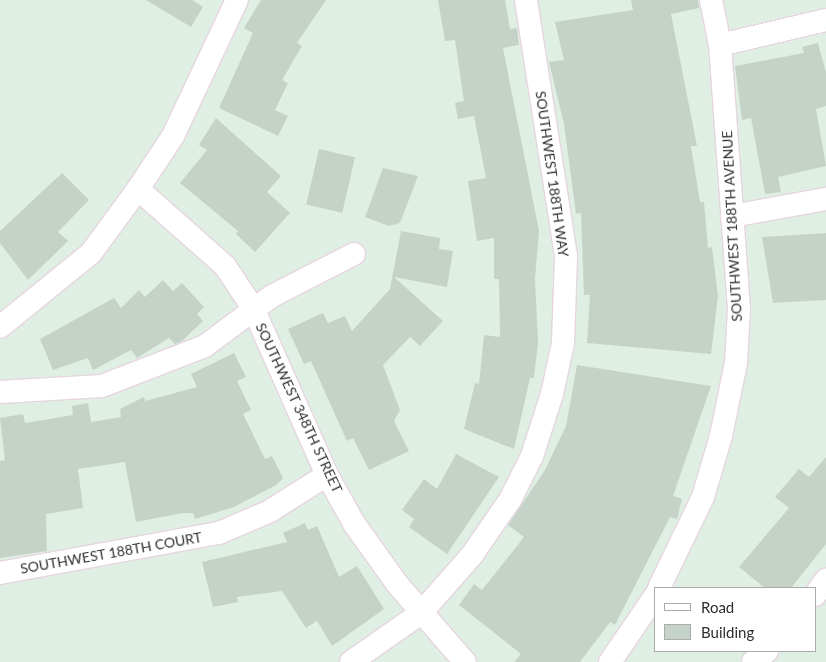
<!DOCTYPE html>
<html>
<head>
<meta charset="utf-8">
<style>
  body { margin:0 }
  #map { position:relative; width:826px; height:662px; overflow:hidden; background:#e0efe3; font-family:Lato,sans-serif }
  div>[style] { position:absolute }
  .building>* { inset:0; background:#c5d2c8; transform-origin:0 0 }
  .roads { filter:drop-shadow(1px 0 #e6d5df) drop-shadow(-1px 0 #e6d5df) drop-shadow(0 1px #e6d5df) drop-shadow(0 -1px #e6d5df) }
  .minor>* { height:22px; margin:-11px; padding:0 11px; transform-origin:11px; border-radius:11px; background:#fff }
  span { translate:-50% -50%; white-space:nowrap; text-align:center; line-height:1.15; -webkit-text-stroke:4.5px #fff; paint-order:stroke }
  .street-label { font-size:14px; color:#2e2e2e }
  .legend { position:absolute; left:654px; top:587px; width:162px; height:65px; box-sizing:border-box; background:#fff; border:1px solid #ababab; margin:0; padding:6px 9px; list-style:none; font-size:15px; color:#2e2e2e }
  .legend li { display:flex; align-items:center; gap:10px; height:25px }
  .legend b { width:25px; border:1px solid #ababab }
</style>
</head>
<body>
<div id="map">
  <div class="building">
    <i style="clip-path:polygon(146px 0,192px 0,203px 7px,191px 27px)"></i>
    <i style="clip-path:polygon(261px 0,326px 0,297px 43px,302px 46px,282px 80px,288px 83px,275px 110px,288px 116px,278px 136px,219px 108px,253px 33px,244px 28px)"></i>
    <i style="clip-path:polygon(438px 0,505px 0,510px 29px,517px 28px,519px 45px,503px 48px,539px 231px,535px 279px,538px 342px,534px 378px,530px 378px,514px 449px,464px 429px,475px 383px,479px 384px,484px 335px,500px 337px,499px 279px,494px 279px,494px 238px,477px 241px,468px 181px,486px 178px,474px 116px,458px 119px,455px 103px,464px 101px,455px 40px,445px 41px)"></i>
    <i style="clip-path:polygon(631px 0,698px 0,699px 8px,671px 14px,697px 146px,691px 146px,700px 202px,704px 202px,708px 248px,712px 247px,718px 296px,711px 354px,587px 343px,590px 295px,584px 295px,581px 213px,576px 214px,564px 124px,549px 62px,564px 60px,555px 22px,633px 10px)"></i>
    <i style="clip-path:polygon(818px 43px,826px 73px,826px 106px,816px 109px,826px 166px,778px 177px,781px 192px,765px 194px,751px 118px,742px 120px,735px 66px,804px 53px,802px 47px)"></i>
    <i style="clip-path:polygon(216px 118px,281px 176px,267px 192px,290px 213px,255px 252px,236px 234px,238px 231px,180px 183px,207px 150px,199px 145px)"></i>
    <i style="left:319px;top:149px;width:37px;height:57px;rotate:13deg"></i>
    <i style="clip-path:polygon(383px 168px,418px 176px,400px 223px,389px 226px,365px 217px)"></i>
    <i style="clip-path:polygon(62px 173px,89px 200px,58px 232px,68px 241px,28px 280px,0 243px,0 231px)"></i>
    <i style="clip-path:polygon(401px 231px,440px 238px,439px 249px,453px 251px,447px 287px,394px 277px,443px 321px,420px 346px,410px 337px,383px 365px,400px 410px,394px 421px,409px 451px,369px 470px,353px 438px,347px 441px,311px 361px,304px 364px,288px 329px,323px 313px,328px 323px,345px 316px,352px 331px,390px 289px)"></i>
    <i style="clip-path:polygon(826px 233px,826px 300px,773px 303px,762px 237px)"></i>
    <i style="clip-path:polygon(163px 280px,173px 291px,182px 283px,204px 307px,197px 314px,203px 321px,182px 341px,175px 344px,169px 338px,137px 358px,131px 350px,93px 370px,88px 358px,53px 370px,40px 339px,114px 298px,121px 308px,139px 290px,145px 297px)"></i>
    <i style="clip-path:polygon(234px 353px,246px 377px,237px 381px,251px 410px,243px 414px,265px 459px,272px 456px,283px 478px,276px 485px,234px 507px,195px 519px,193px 513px,183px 513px,136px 522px,125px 462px,78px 469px,83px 508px,46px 514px,47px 551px,0 558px,0 461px,5px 460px,0 418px,23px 414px,25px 423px,73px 415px,72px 406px,88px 403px,91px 422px,121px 417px,120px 409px,144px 397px,145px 401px,197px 387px,191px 374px)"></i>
    <i style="clip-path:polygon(577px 365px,711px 386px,673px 496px,682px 499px,677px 519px,670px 517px,615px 625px,610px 622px,580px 662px,514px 662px,521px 654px,459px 605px,474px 584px,482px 590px,524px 537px,508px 525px,545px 470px,566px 426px)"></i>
    <i style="clip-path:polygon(456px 454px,499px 477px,447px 554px,409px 527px,414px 519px,402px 510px,424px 479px,437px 489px)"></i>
    <i style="clip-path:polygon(826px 457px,826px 544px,791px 588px,765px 588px,739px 567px,789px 508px,775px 497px,799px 469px,809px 477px)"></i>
    <i style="clip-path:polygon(305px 523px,308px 530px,317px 526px,339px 577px,357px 566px,384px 609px,332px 646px,317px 621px,306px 628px,282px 591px,237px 597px,238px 602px,213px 607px,202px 562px,287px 542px,283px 533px)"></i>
  </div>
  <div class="roads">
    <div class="minor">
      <i style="left:720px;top:45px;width:109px;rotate:-13.3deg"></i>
      <i style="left:138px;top:189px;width:116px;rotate:41.5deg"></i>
      <i style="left:225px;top:266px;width:50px;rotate:56.3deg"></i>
      <i style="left:253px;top:308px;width:183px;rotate:66.1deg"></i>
      <i style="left:327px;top:475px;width:57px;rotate:60.8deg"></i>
      <i style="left:355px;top:525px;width:74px;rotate:54.4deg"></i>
      <i style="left:398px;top:585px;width:102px;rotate:49deg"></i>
      <i style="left:732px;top:216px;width:96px;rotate:-10.3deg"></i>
      <i style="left:0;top:327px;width:117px;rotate:-39.1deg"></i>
      <i style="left:91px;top:253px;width:79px;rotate:-53.7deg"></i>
      <i style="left:138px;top:189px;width:64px;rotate:-56.6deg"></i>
      <i style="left:173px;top:136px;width:150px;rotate:-64.8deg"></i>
      <i style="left:0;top:392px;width:102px;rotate:-3.4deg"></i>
      <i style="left:102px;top:386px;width:110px;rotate:-21.2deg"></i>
      <i style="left:205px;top:346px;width:84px;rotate:-36.7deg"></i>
      <i style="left:272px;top:296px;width:92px;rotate:-27.1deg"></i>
      <i style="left:0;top:573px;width:223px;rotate:-10.4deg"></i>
      <i style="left:219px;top:533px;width:56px;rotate:-23.3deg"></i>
      <i style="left:270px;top:511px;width:67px;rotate:-32.3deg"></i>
      <i style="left:659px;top:588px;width:101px;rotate:-64.2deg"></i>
      <i style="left:703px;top:497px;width:64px;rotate:-73.6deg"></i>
      <i style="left:721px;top:436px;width:75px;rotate:-78.4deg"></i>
      <i style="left:736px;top:363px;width:54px;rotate:-86.8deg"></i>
      <i style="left:739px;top:309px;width:265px;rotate:-94.1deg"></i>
      <i style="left:720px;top:45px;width:46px;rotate:-101.3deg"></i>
      <i style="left:815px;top:595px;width:19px;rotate:-54deg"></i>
      <i style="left:351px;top:662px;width:85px;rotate:-35deg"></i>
      <i style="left:421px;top:613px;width:77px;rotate:-48.7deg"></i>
      <i style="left:472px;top:555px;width:67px;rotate:-55.4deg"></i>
      <i style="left:510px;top:500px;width:49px;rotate:-63.4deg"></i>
      <i style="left:532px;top:456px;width:65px;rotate:-72.1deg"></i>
      <i style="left:552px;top:394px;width:52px;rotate:-77.8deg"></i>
      <i style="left:563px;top:343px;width:87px;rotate:-88deg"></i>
      <i style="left:566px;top:256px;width:259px;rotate:-98.9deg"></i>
      <i style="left:610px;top:662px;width:80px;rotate:-55.7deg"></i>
      <i style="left:753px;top:662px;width:18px;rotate:-38deg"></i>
    </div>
  </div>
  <div class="street-label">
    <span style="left:552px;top:174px;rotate:82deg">SOUTHWEST 188TH WAY</span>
    <span style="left:732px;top:226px;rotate:-93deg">SOUTHWEST 188TH AVENUE</span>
    <span style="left:299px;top:408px;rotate:65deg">SOUTHWEST 348TH STREET</span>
    <span style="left:111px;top:553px;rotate:-10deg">SOUTHWEST 188TH COURT</span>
  </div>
  <ul class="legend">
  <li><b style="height:6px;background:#fff"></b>Road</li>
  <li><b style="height:14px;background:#c5d2c8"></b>Building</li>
  </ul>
</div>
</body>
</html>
